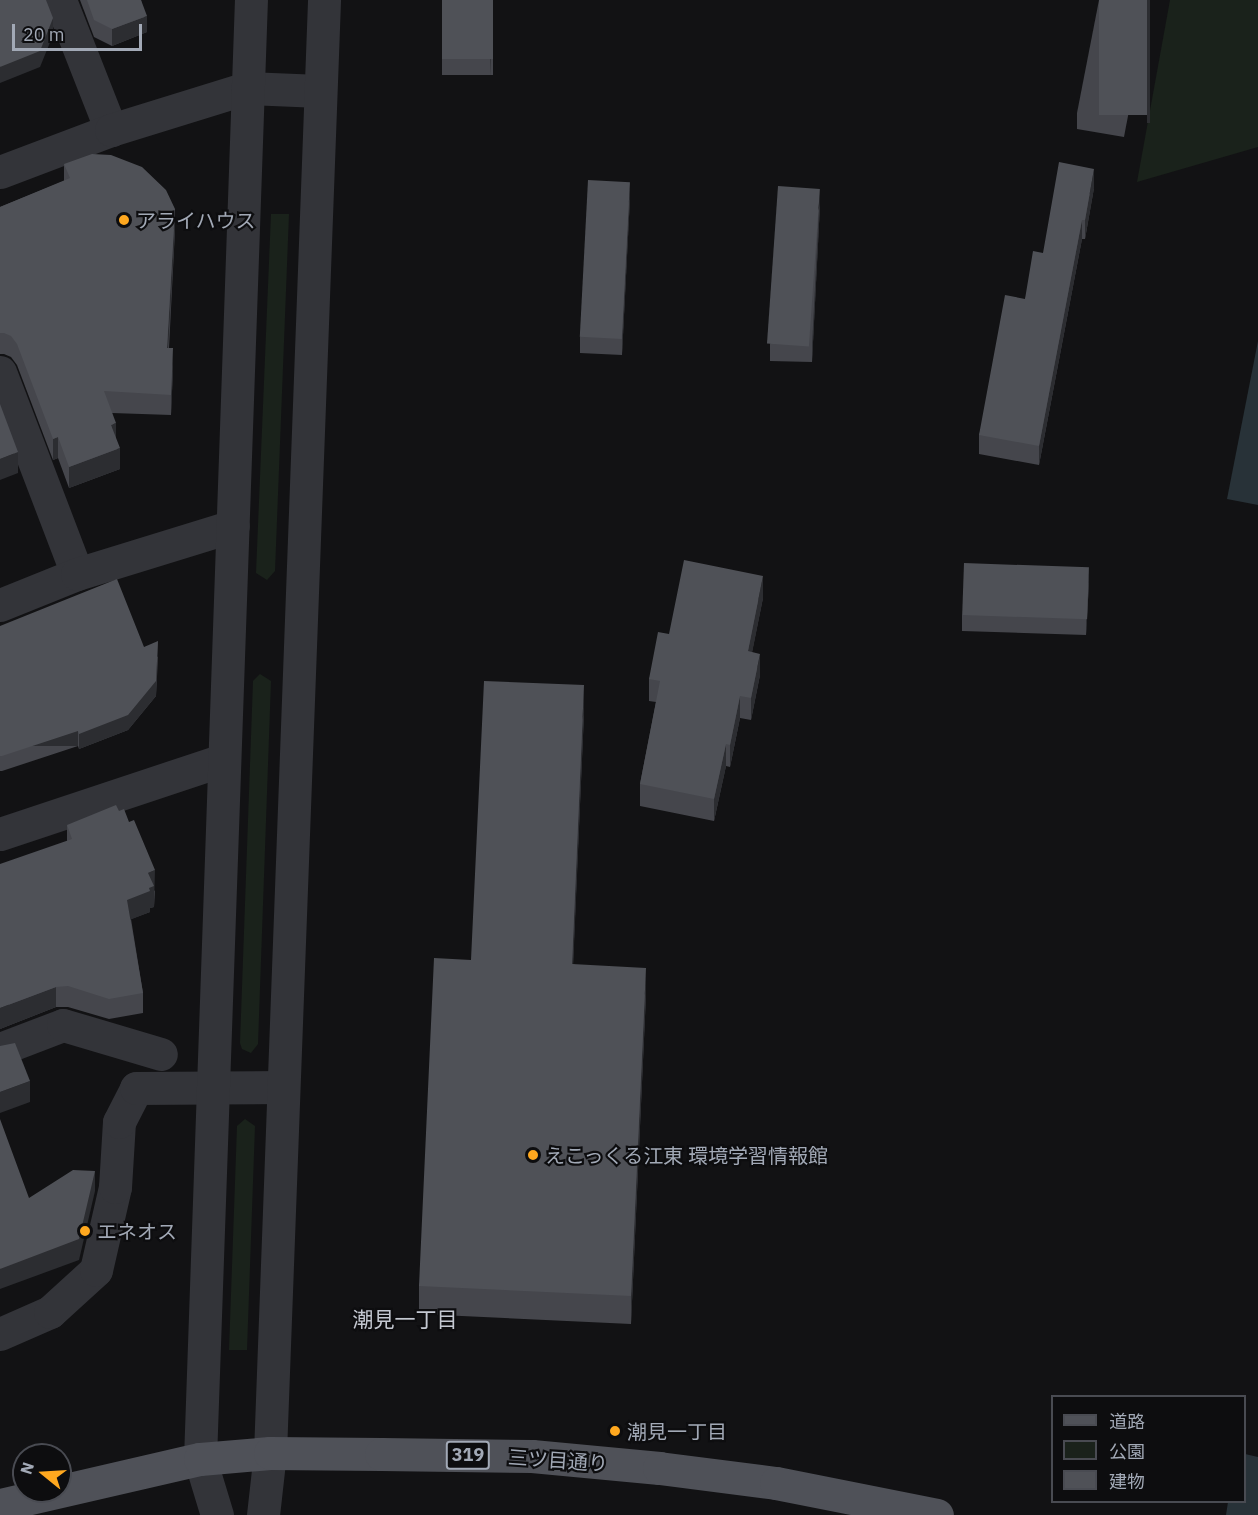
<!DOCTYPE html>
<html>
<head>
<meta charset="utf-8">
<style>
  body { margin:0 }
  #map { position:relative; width:1258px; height:1515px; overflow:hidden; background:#121214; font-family:"IBM Plex Sans","Noto Sans JP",sans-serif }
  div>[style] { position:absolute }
  .green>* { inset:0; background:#1a221b }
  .water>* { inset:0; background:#283238 }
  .minor>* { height:33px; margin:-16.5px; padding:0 16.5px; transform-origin:16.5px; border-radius:16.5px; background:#333439 }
  .major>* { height:33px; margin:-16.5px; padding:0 16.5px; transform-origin:16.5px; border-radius:16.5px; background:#4f5158 }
  .wall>* { inset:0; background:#45464c; transform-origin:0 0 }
  .shaded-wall>* { inset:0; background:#2c2d31; transform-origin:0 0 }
  .building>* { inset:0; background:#4f5157; transform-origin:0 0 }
  .dots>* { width:16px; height:16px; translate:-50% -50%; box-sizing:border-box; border:3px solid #0d0d0f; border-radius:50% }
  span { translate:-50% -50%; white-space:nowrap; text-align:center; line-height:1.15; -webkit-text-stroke:4.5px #0d0d0f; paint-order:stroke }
  .shield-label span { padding:2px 4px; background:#0d0d0f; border:2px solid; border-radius:4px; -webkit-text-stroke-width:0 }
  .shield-label { font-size:18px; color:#a2a9b6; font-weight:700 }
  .poi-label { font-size:20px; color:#a2a9b6 }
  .left { translate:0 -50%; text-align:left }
  .street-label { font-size:20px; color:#a2a9b6 }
  .neighbourhood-label { font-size:21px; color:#c4c8d1 }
  .legend { position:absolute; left:1051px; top:1395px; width:195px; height:108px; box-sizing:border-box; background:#0d0d0f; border:2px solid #494b52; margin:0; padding:8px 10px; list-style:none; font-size:18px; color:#a2a9b6 }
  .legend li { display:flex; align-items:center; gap:12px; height:30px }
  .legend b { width:30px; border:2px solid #494b52 }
  .north { position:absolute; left:12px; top:1443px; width:60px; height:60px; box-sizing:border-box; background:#0d0d0f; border:2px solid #494b52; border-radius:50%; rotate:288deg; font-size:16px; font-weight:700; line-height:24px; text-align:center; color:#a2a9b6 }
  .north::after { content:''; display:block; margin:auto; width:21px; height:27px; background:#ffa81f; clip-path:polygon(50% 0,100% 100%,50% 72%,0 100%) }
  .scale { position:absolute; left:12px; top:24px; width:130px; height:27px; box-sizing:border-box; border:3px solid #a2a9b6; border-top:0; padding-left:8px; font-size:18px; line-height:21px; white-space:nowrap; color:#a2a9b6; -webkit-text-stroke:4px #0d0d0f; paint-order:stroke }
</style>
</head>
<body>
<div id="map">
  <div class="green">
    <i style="clip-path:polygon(1170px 0,1258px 0,1258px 147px,1137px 182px)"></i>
    <i style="clip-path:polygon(271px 214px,289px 214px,275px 571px,267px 580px,256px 573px)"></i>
    <i style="clip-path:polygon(260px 674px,271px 681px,258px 1044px,251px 1053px,242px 1049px,240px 1043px,253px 681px)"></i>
    <i style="clip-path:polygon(245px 1119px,255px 1126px,247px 1350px,229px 1350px,237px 1126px)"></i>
  </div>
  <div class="water">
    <i style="clip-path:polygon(1258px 341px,1258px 505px,1227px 499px)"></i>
    <i style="clip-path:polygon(1245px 1454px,1258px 1457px,1258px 1515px,1226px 1515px,1228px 1502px,1244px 1502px)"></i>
  </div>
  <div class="minor">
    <i style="left:60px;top:0;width:140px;rotate:68.6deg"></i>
    <i style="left:0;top:172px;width:119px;rotate:-20.7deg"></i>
    <i style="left:111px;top:130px;width:142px;rotate:-17.2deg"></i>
    <i style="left:247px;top:88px;width:73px;rotate:2.4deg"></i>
    <i style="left:0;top:372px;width:216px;rotate:69.1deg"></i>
    <i style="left:0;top:605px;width:83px;rotate:-21.9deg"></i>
    <i style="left:77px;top:574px;width:163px;rotate:-17.1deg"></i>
    <i style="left:0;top:834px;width:235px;rotate:-18.4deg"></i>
    <i style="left:0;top:1049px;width:67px;rotate:-20.9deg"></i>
    <i style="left:63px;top:1025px;width:102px;rotate:16.5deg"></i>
    <i style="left:0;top:1334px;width:55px;rotate:-23.7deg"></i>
    <i style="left:50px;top:1312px;width:62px;rotate:-42.4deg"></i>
    <i style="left:96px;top:1270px;width:85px;rotate:-77.1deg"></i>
    <i style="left:115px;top:1187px;width:65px;rotate:-86.5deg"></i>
    <i style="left:119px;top:1122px;width:38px;rotate:-63deg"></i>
    <i style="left:136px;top:1088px;width:147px;rotate:-0.4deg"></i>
    <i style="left:217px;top:1515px;width:59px;rotate:-106.9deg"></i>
    <i style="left:200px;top:1459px;width:1460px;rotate:-88deg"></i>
    <i style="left:263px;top:1515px;width:62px;rotate:-83.6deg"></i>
    <i style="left:270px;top:1453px;width:1454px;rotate:-87.87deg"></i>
  </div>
  <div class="major">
    <i style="left:0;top:1505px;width:205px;rotate:-13deg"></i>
    <i style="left:200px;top:1459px;width:70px;rotate:-4.9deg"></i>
    <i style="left:270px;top:1453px;width:111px;rotate:0.5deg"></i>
    <i style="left:381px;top:1454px;width:151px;rotate:0.8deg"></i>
    <i style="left:532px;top:1456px;width:128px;rotate:5.4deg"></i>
    <i style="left:659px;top:1468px;width:118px;rotate:7.3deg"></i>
    <i style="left:776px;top:1483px;width:164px;rotate:11.2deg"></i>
  </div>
  <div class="wall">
    <i style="clip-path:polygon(80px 0,141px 0,147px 32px,112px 46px,94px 37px)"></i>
    <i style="left:442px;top:0;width:51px;height:75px"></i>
    <i style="clip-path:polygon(1099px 0,1150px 0,1124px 137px,1077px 129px,1077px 113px)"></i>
    <i style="clip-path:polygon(64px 164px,175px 230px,169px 348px,173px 369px,171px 415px,112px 413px,120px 469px,69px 488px,58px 458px,53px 460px,17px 365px,11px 357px,4px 354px,0 354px,0 207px,64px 181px)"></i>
    <i style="clip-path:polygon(1094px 188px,1085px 239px,1082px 239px,1039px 465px,979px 454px,979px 435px,1025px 299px,1043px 253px)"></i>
    <i style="clip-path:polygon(630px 198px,622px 355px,580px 353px,580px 337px)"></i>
    <i style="clip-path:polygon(820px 205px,812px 362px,770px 361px,770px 344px)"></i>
    <i style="clip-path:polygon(1089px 583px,1086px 635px,962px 631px,962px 615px)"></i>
    <i style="clip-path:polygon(763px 598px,752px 652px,760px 675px,751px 720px,740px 718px,730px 767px,726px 766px,714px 821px,640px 806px,640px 784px,656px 702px,649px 701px,649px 679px,669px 634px)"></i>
    <i style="clip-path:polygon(0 626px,144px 647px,158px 657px,156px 696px,128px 730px,79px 749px,78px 746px,2px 771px,0 771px)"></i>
    <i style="clip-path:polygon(584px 713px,573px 964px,646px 995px,631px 1324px,419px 1314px,419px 1286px)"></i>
    <i style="clip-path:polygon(67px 825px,155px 891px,154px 907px,150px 908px,150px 912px,131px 919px,143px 993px,143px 1013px,109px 1019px,68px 1007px,56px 1007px,0 1029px,67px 841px)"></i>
  </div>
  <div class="shaded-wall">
    <i style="clip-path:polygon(493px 0,490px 77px,490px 61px)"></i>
    <i style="left:1147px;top:0;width:3px;height:123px"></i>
    <i style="clip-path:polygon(147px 16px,147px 32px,112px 46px,112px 29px)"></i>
    <i style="clip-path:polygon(53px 18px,53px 35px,40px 67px,0 83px,0 67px)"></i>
    <i style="clip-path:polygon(1094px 169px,1094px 188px,1085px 239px,1085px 220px)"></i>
    <i style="clip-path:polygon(630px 182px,630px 198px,622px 355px,622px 339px)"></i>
    <i style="clip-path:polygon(820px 189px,820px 205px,812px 362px,812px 346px)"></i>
    <i style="clip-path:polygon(175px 209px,175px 230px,167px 369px,167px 348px)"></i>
    <i style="clip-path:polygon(1082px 220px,1082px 239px,1039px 465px,1039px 446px)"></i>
    <i style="clip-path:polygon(173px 348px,173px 369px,171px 415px,171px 395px)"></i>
    <i style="clip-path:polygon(116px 423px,116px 444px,111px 425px)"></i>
    <i style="clip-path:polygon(58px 437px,58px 458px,53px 460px,53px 439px)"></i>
    <i style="clip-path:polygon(120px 448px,120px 469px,69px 488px,69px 467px)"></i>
    <i style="clip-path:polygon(18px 452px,18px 473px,0 480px,0 459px)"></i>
    <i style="clip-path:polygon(1089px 567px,1089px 583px,1086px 635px,1086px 619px)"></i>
    <i style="clip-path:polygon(763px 576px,763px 598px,748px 673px,748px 651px)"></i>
    <i style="clip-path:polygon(158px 641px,156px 696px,128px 730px,79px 749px,79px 734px)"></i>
    <i style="clip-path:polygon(760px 654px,760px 675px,751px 720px,751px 698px)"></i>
    <i style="clip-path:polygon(584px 685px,584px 713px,572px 992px,572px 964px)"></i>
    <i style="clip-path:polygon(740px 696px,740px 718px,730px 767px,730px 745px)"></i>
    <i style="left:78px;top:731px;width:15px;height:80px;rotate:90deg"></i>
    <i style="clip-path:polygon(726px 744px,726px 766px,714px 821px,714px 799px)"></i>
    <i style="clip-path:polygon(155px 870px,154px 907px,150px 908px,150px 912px,127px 921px,127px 900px,148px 873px)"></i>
    <i style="clip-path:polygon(646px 968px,646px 995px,631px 1324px,631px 1296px)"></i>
    <i style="clip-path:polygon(56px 987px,56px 1007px,0 1029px,0 1008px)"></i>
    <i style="clip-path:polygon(30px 1081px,30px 1102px,0 1113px,0 1092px)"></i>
    <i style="clip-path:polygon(95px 1171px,95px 1191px,79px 1260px,0 1289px,0 1269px)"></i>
  </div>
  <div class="building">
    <i style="clip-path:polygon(0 0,46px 0,53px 18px,40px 51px,0 67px)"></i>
    <i style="clip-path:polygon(87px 0,141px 0,147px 16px,112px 29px,94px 20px)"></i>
    <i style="left:442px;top:0;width:51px;height:59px"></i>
    <i style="left:1099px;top:0;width:48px;height:115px"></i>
    <i style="clip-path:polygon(92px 154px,111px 155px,142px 167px,166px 190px,175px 209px,167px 348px,173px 348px,171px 395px,104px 391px,116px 423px,111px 425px,120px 448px,69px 467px,58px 437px,53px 439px,17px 344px,11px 336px,4px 333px,0 333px,0 207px,70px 178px,64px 164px)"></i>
    <i style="clip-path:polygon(1059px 162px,1094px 169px,1085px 220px,1082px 220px,1039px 446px,979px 435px,1005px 295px,1025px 299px,1033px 251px,1043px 253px)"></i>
    <i style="left:588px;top:180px;width:42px;height:157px;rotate:3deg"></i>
    <i style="left:778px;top:186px;width:42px;height:158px;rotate:4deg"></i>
    <i style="clip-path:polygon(0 404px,18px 452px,0 459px)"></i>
    <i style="clip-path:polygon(684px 560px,763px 576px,748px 651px,760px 654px,751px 698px,740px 696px,730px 745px,726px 744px,714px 799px,640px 784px,660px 681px,649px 679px,658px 632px,669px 634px)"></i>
    <i style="left:964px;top:563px;width:125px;height:52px;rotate:2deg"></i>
    <i style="clip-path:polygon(117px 579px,144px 647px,158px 641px,156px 681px,128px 715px,79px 734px,78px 731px,2px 756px,0 756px,0 626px)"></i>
    <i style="clip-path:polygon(484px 681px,584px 685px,572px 964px,646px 968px,631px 1296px,419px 1286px,434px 958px,471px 960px)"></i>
    <i style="clip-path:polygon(116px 805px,119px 811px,124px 809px,129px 822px,134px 820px,155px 870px,148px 873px,154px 886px,149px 888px,150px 891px,127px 900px,143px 993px,109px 999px,68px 986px,56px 987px,0 1008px,0 864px,72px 839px,67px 825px)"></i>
    <i style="clip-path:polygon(15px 1043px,30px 1081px,0 1092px,0 1046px)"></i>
    <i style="clip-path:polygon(0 1119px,29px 1198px,73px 1170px,95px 1171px,79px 1239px,0 1269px)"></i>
  </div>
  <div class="dots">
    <i style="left:124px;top:220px;background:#ffa81f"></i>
    <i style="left:533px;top:1155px;background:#ffa81f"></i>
    <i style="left:85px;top:1231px;background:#ffa81f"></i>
    <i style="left:615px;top:1431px;background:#ffa81f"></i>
  </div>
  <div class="shield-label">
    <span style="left:468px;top:1455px">319</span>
  </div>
  <div class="poi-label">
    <span class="left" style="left:136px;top:220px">アライハウス</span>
    <span class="left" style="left:545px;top:1155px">えこっくる江東 環境学習情報館</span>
    <span class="left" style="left:97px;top:1231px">エネオス</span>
    <span class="left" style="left:627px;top:1431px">潮見一丁目</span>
  </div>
  <div class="street-label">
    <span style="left:558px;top:1460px;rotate:4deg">三ツ目通り</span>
  </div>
  <div class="neighbourhood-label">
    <span style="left:405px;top:1319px">潮見一丁目</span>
  </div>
  <ul class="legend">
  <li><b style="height:8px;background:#4f5158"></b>道路</li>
  <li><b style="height:16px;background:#1a221b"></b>公園</li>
  <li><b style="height:16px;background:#4f5157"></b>建物</li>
  </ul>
  <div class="north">N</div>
  <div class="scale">20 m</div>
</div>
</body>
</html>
